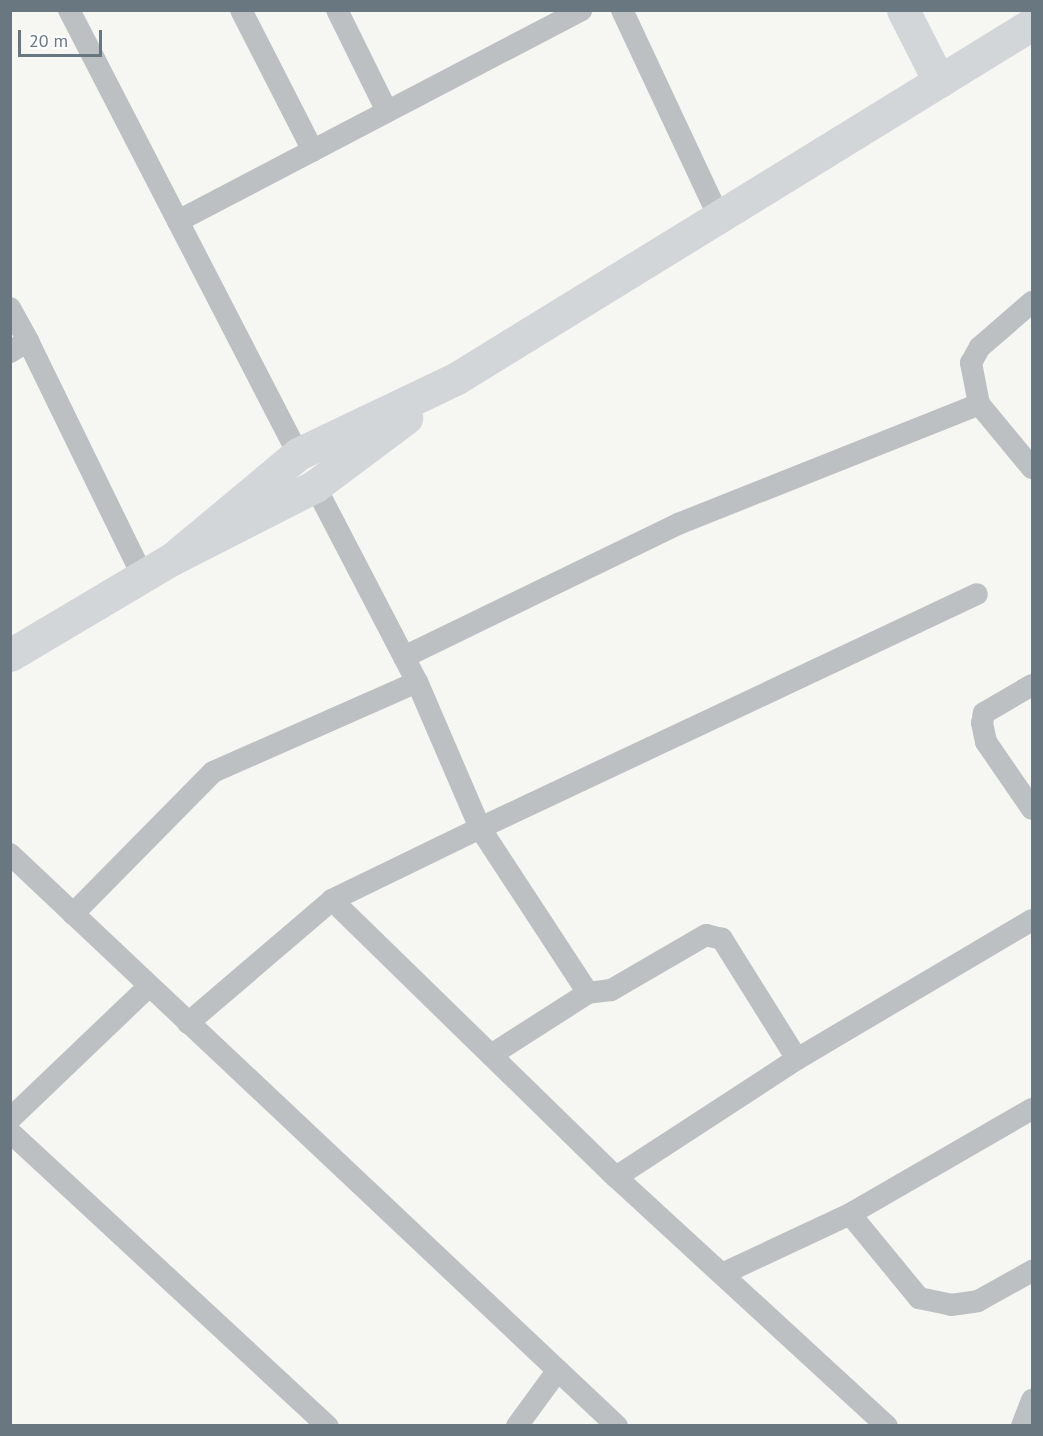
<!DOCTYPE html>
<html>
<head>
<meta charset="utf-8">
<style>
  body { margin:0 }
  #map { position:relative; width:1043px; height:1436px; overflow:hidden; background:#f6f6f3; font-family:"PT Sans",sans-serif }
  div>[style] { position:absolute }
  .street>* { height:22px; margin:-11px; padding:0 11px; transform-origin:11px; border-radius:11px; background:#bcc0c3 }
  .secondary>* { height:33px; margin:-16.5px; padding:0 16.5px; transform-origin:16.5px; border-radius:16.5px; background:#d2d6d9 }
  span { translate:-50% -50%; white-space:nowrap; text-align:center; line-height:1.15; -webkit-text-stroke:6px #fff; paint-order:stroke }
  .frame { position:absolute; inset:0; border:12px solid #697781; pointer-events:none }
  .scale { position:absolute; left:18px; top:30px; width:84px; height:27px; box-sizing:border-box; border:3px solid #697781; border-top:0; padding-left:8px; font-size:18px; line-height:21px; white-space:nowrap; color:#697781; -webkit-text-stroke:4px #fff; paint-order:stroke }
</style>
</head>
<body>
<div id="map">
  <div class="street">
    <i style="left:69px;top:10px;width:500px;rotate:62.7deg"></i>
    <i style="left:241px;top:10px;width:158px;rotate:62.9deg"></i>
    <i style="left:337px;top:10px;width:113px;rotate:63.7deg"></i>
    <i style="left:622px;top:10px;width:229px;rotate:64.9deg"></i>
    <i style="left:178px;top:221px;width:455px;rotate:-27.6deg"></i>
    <i style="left:10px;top:308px;width:38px;rotate:61deg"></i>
    <i style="left:10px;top:352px;width:21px;rotate:-31deg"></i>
    <i style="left:28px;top:341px;width:263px;rotate:64deg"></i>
    <i style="left:979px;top:404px;width:83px;rotate:50.4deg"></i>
    <i style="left:404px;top:657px;width:305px;rotate:-25.9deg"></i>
    <i style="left:678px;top:524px;width:324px;rotate:-21.7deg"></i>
    <i style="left:979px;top:404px;width:42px;rotate:-101deg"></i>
    <i style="left:971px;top:363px;width:18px;rotate:-61deg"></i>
    <i style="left:980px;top:347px;width:69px;rotate:-40.9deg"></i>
    <i style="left:1032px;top:685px;width:56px;rotate:149.7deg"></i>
    <i style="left:984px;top:713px;width:10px;rotate:101deg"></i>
    <i style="left:982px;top:723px;width:19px;rotate:78deg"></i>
    <i style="left:986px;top:742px;width:81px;rotate:55.5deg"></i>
    <i style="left:10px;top:854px;width:834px;rotate:43.3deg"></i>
    <i style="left:332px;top:900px;width:397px;rotate:44.3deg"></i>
    <i style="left:616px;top:1177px;width:368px;rotate:42.6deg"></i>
    <i style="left:73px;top:914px;width:199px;rotate:-45.4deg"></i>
    <i style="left:213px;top:772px;width:223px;rotate:-23.8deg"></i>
    <i style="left:417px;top:682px;width:221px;rotate:-117.5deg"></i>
    <i style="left:188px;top:1023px;width:189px;rotate:-40.5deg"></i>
    <i style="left:332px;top:900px;width:165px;rotate:-25.9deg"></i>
    <i style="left:480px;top:828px;width:159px;rotate:-113.3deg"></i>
    <i style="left:491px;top:1055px;width:115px;rotate:-32.6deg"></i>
    <i style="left:797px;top:1059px;width:273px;rotate:-30.6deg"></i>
    <i style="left:10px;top:1119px;width:192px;rotate:-43.7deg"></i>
    <i style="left:10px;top:1132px;width:433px;rotate:42.8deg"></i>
    <i style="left:616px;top:1177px;width:216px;rotate:-33.1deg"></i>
    <i style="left:797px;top:1059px;width:142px;rotate:-122deg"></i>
    <i style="left:722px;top:939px;width:16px;rotate:-166deg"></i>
    <i style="left:706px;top:935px;width:110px;rotate:149.9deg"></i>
    <i style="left:611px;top:990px;width:23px;rotate:173deg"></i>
    <i style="left:588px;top:993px;width:197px;rotate:-123.2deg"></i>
    <i style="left:480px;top:828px;width:549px;rotate:-25.21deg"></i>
    <i style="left:850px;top:1214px;width:109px;rotate:50.6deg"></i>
    <i style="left:919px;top:1298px;width:33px;rotate:12deg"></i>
    <i style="left:951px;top:1305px;width:27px;rotate:-8deg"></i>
    <i style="left:978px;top:1301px;width:62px;rotate:-29.1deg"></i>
    <i style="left:722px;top:1274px;width:141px;rotate:-25.1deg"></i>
    <i style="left:850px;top:1214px;width:210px;rotate:-30deg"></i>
    <i style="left:517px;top:1426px;width:69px;rotate:-53.8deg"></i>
    <i style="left:1022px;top:1426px;width:28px;rotate:-69deg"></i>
  </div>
  <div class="secondary">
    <i style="left:903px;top:10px;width:80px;rotate:63.1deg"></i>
    <i style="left:172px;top:559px;width:164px;rotate:-39.8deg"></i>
    <i style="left:298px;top:454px;width:176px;rotate:-25.5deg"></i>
    <i style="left:457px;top:378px;width:675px;rotate:-31.62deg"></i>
    <i style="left:10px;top:655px;width:188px;rotate:-30.7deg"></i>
    <i style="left:172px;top:559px;width:161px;rotate:-27deg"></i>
    <i style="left:315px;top:486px;width:114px;rotate:-36.8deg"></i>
  </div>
  <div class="frame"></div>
  <div class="scale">20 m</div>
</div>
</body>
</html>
